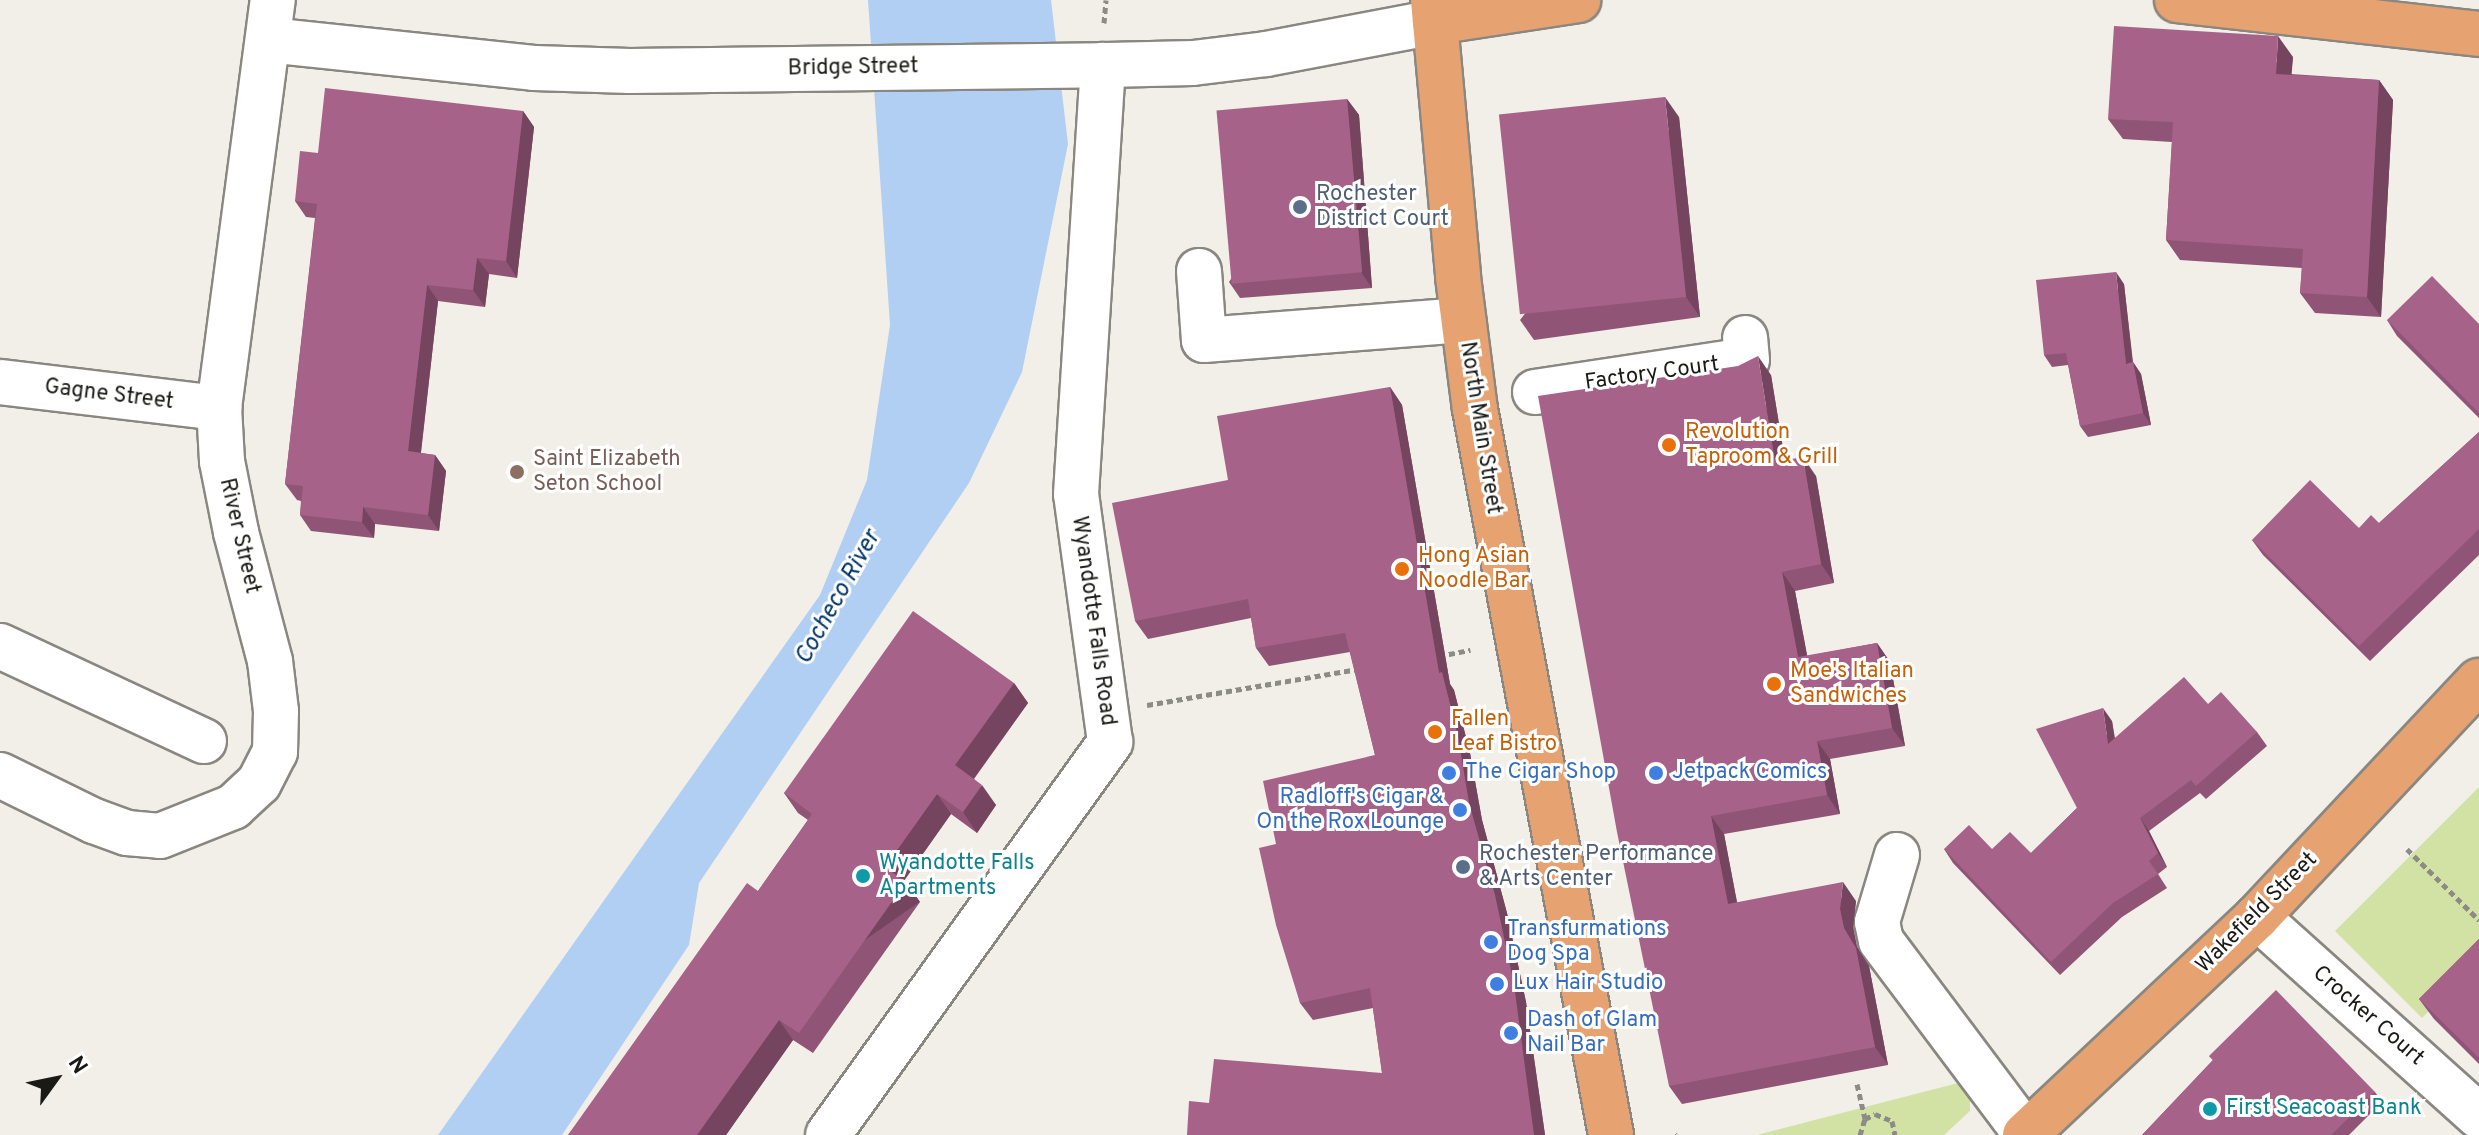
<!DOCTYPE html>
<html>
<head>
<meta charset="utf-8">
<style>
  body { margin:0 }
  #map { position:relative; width:2479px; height:1135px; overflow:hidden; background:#f1efe8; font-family:Overpass,sans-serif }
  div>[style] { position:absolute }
  .green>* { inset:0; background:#d2e2a5 }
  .water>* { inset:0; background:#b1cef3 }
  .path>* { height:5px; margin-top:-2.5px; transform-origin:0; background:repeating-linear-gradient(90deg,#8d8b86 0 6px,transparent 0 10px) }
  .roads { filter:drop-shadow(2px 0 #8a8781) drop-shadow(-2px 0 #8a8781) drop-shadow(0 2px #8a8781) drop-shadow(0 -2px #8a8781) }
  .minor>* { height:44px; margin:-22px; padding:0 22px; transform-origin:22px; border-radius:22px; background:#fff }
  .major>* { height:44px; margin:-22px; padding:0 22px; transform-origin:22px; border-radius:22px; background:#e6a371 }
  .wall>* { inset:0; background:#905476 }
  .shaded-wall>* { inset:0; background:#754560; transform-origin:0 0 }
  .building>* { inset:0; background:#a76289; transform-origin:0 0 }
  .dots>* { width:22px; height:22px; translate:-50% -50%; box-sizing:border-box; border:4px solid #fff; border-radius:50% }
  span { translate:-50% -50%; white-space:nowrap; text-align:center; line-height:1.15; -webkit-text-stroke:6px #fff; paint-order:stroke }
  .street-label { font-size:22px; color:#191916 }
  .service-label { font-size:22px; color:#4e5e75 }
  .left { translate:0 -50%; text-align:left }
  .food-label { font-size:22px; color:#c56008 }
  .education-label { font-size:22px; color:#785e54 }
  .shop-label { font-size:22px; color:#366cbe }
  .right { translate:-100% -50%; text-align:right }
  .culture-label { font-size:22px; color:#0d838f }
  .water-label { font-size:24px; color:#003469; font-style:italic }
  .north { position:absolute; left:16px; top:1039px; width:80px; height:80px; -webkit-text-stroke:6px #fff; paint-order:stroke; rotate:57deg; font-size:22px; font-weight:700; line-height:32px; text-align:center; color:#191916 }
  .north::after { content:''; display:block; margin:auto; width:28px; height:36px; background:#191916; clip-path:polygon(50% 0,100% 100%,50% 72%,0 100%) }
</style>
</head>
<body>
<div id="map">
  <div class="green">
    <i style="clip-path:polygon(2479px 787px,2479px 960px,2422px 1018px,2335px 931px)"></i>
    <i style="clip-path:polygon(1962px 1082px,1970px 1096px,1970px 1111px,1944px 1135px,1757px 1135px)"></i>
  </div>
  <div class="water">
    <i style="clip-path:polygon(868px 0,1051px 0,1068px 144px,1022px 372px,969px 483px,699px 883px,689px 945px,562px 1135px,438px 1135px,820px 595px,867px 480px,890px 325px)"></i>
  </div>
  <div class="path">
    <i style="left:1104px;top:23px;width:23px;rotate:-85deg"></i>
    <i style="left:1439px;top:656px;width:32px;rotate:-11deg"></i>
    <i style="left:1147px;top:705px;width:214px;rotate:-9.7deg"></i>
    <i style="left:2407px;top:849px;width:101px;rotate:44.6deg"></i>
    <i style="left:1857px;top:1084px;width:36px;rotate:77deg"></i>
    <i style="left:1675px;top:1134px;width:1px;rotate:45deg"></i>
    <i style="left:1860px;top:1135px;width:17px;rotate:-73deg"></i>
    <i style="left:1865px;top:1119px;width:11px;rotate:-27deg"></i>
    <i style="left:1875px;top:1114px;width:18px;rotate:22deg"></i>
    <i style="left:1892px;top:1121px;width:14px;rotate:78deg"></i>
  </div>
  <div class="roads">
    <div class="minor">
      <i style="left:268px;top:40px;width:267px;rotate:6deg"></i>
      <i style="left:534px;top:68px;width:96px;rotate:1.8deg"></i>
      <i style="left:630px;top:71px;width:473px;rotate:-0.7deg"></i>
      <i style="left:1103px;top:65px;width:90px;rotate:-1.3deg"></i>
      <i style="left:1193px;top:63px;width:74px;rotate:-7deg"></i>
      <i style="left:1266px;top:54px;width:172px;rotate:-10.7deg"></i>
      <i style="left:1199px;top:271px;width:69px;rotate:85.9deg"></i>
      <i style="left:1204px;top:340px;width:260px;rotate:-4.4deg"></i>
      <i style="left:0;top:382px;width:221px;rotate:6.8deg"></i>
      <i style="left:1535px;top:392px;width:214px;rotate:-8.6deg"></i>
      <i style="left:1747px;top:360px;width:22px;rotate:-95deg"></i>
      <i style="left:0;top:646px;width:225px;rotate:25deg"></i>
      <i style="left:0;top:775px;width:105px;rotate:26.1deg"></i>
      <i style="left:94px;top:821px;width:35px;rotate:20deg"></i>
      <i style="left:127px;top:833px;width:33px;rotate:5deg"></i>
      <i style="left:160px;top:836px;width:79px;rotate:-21.7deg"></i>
      <i style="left:233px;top:807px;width:35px;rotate:-43deg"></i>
      <i style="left:259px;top:783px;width:35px;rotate:-63deg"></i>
      <i style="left:275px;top:752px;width:41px;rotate:-88.6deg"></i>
      <i style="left:276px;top:711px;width:50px;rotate:-96.8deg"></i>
      <i style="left:270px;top:661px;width:133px;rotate:-104.8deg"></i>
      <i style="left:236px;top:532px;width:72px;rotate:-101.2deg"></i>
      <i style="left:222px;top:461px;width:53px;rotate:-93.2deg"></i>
      <i style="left:219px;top:408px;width:412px;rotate:-82.5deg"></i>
      <i style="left:1897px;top:855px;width:70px;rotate:106.6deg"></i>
      <i style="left:1877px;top:922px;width:19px;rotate:78deg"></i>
      <i style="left:1881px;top:941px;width:241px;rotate:53.1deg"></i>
      <i style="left:2257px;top:917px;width:298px;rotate:41.9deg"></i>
      <i style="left:828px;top:1135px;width:484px;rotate:-54.3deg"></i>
      <i style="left:1110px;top:742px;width:250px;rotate:-97.8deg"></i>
      <i style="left:1076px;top:494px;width:430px;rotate:-86.4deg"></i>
    </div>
    <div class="major">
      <i style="left:1433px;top:0;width:278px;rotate:84.8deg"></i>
      <i style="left:1458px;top:277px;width:133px;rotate:82.7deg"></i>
      <i style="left:1475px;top:409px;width:739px;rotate:79.39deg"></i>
      <i style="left:2177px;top:0;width:304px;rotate:6.4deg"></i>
      <i style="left:1435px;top:22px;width:145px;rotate:-8.7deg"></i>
      <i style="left:2025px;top:1135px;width:318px;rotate:-43.2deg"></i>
      <i style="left:2257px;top:917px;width:324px;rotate:-46.8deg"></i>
    </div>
  </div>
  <div class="wall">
    <i style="clip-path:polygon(2293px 57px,2291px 74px,2379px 80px,2393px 100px,2381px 317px,2315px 313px,2300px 293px,2302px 268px,2180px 260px,2166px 240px,2172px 142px,2123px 139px,2108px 119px)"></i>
    <i style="clip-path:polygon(1347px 99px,1359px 115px,1372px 288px,1240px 298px,1229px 282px)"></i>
    <i style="clip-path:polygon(523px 111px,534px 127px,517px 278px,489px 274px,485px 307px,438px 301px,421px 453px,435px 455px,446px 471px,439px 531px,375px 524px,374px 538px,311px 531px,300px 515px,301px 501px,297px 500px,285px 484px,315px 218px,306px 217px,295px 201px,318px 153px)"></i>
    <i style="clip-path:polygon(1679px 117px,1700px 317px,1534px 340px,1520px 320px)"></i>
    <i style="clip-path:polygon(2124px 284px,2133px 362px,2141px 374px,2151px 425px,2088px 437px,2080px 426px,2068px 365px,2052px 367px,2044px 355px)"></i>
    <i style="clip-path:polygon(2387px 320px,2479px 324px,2479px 418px,2397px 336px)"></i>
    <i style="clip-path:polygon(1771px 375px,1785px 460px,1816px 476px,1834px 583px,1795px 591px,1807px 656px,1877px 643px,1890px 662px,1905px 746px,1830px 759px,1840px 814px,1724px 834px,1737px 903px,1856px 901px,1853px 927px,1857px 947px,1869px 966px,1888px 1065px,1682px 1104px,1669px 1086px)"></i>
    <i style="clip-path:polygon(1390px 387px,1402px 405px,1450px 684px,1454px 690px,1470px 753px,1482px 820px,1507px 913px,1526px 1002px,1545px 1135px,1187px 1135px,1209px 1103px,1382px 1073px,1373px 1008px,1313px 1020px,1300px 1003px,1276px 844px,1375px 755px,1350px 652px,1269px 666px,1256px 648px,1251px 618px,1148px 639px,1135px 621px,1228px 480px)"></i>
    <i style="clip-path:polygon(2479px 432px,2479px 555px,2370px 661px,2263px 555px,2252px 540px,2359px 528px,2379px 523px)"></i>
    <i style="clip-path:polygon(1014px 683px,1028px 703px,974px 779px,996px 805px,977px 833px,951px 814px,904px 880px,920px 902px,813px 1053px,793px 1040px,726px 1135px,568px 1135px,758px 891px,808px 820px,798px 813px,784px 793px)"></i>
    <i style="clip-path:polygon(2208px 704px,2257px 732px,2267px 746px,2206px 799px,2200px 793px,2149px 831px,2167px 867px,2158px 874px,2167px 888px,2122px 917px,2060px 975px,1953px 863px,1944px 849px,1992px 849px,2031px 853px,2077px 808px,2112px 721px,2115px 738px)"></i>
    <i style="clip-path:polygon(2479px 939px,2479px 1064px,2434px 1019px,2419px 999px)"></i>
    <i style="clip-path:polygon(2209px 1056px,2375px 1092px,2382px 1102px,2349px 1135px,2142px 1135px,2213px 1060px)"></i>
  </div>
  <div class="shaded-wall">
    <i style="clip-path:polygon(2278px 36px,2293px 57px,2290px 94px,2276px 74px)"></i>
    <i style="clip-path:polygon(2379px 80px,2393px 100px,2381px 317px,2367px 297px)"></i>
    <i style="clip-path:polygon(1665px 97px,1679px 117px,1700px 317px,1686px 297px)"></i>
    <i style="clip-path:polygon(1347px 99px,1359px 115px,1372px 288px,1361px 272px)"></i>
    <i style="clip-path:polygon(523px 111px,534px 127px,517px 278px,506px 261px)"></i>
    <i style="clip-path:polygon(477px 258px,489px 274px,485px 307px,473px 290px)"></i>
    <i style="clip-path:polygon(2116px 272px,2124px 284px,2134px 375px,2126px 364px)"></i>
    <i style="clip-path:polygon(427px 285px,438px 301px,419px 468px,408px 451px)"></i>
    <i style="clip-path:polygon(1758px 356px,1771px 375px,1788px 480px,1775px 462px)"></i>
    <i style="clip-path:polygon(2133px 362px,2141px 374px,2151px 425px,2143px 413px)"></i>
    <i style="clip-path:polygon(1390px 387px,1402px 405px,1450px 684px,1454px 690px,1470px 753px,1482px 820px,1507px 913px,1526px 1002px,1545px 1135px,1534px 1135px,1469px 803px,1439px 673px)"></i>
    <i style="clip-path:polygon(435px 455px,446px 471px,439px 531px,428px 515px)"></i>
    <i style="clip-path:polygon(1803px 457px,1816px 476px,1834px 583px,1821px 564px)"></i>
    <i style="clip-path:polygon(363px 507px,375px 524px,374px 538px,362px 522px)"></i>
    <i style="clip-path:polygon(1782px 572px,1795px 591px,1811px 676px,1798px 657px)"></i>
    <i style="clip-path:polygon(1877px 643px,1890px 662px,1905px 746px,1892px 728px)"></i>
    <i style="clip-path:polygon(1014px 683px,1028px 703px,969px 785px,955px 765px)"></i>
    <i style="clip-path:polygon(2103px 708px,2112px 721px,2117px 757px,2108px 744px)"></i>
    <i style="clip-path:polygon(1817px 741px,1830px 759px,1840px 814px,1827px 795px)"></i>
    <i style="clip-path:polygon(982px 785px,996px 805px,977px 833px,963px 812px)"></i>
    <i style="clip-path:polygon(937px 794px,951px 814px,899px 888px,885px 867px)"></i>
    <i style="clip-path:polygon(1711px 816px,1724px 834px,1741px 923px,1728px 904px)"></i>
    <i style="clip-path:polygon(2140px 818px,2149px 831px,2167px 867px,2158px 853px)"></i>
    <i style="left:906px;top:882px;width:24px;height:185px;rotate:55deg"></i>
    <i style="clip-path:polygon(1843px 882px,1856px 901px,1853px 927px,1857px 947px,1869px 966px,1888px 1065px,1875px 1047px,1844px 928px,1840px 909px)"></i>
    <i style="clip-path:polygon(779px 1020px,793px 1040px,726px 1135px,697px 1135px)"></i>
  </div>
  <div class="building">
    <i style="clip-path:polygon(2114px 26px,2278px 36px,2276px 74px,2379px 80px,2367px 297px,2300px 293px,2303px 249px,2166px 240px,2173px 122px,2108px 119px)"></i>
    <i style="clip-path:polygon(325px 88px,523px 111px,506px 261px,477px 258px,473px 290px,427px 285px,408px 451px,435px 455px,428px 515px,363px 507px,362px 522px,300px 515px,303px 486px,285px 484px,317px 204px,295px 201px,300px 151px,318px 153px)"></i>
    <i style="left:1665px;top:97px;width:201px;height:167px;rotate:84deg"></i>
    <i style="left:1347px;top:99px;width:174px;height:131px;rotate:85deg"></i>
    <i style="clip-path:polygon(2116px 272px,2126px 364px,2133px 362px,2143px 413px,2080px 426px,2066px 353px,2044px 355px,2036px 280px)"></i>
    <i style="clip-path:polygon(2432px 276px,2479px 324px,2479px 413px,2387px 320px)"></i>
    <i style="clip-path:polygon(1758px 356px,1775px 462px,1803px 457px,1821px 564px,1782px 572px,1798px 657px,1877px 643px,1892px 728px,1817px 741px,1827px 795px,1711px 816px,1728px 904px,1843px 882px,1840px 909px,1844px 928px,1856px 948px,1875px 1047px,1669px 1086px,1617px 832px,1538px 396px,1738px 366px)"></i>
    <i style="clip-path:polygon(1390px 387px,1439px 673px,1442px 672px,1458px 736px,1469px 803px,1495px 895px,1514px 984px,1534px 1135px,1187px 1135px,1189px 1101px,1209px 1103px,1214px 1059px,1382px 1073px,1370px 988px,1300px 1003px,1276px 925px,1259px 848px,1276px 844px,1263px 781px,1375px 755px,1345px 633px,1256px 648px,1248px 599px,1135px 621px,1112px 503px,1228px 480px,1217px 416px)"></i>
    <i style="clip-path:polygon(2479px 432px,2479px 529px,2359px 646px,2252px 540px,2310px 480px,2359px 528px,2371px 515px,2379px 523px)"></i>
    <i style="clip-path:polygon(913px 611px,1014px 683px,955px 765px,982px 785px,963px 812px,937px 794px,885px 867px,906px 882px,799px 1033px,779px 1020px,697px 1135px,568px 1135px,747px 883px,758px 891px,812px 814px,784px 793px)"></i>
    <i style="clip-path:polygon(2184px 677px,2208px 704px,2221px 692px,2257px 732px,2196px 786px,2191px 780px,2140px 818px,2158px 853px,2149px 861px,2158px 874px,2113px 903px,2051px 962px,1944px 849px,1969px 825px,1992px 849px,2010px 832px,2031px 853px,2077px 808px,2036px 729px,2103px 708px,2108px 744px)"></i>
    <i style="clip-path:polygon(2479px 939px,2479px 1058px,2419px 999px)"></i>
    <i style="clip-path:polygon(2276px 990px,2375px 1092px,2331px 1135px,2142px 1135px,2213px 1060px,2209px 1056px)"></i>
  </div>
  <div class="dots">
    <i style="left:1300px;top:207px;background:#5c6f8a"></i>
    <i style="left:1669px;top:445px;background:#e8710a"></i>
    <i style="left:517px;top:472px;background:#8d6e63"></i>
    <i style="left:1402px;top:569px;background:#e8710a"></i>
    <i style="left:1774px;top:684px;background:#e8710a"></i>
    <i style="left:1435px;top:732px;background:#e8710a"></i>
    <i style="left:1449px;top:773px;background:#3f7fe0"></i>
    <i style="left:1656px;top:773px;background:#3f7fe0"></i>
    <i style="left:1460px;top:810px;background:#3f7fe0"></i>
    <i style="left:1463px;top:867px;background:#5c6f8a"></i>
    <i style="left:863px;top:876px;background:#0f9aa8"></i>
    <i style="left:1491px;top:942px;background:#3f7fe0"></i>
    <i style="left:1497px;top:984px;background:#3f7fe0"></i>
    <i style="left:1511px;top:1033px;background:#3f7fe0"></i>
    <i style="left:2210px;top:1109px;background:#0f9aa8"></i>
  </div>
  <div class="street-label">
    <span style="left:853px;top:68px;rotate:-1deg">Bridge Street</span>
    <span style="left:1652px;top:374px;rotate:-8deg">Factory Court</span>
    <span style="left:109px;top:395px;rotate:7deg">Gagne Street</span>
    <span style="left:1480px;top:428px;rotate:81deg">North Main Street</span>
    <span style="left:239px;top:536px;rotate:77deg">River Street</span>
    <span style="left:1093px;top:621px;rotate:82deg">Wyandotte Falls Road</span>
    <span style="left:2257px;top:913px;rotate:-45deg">Wakefield Street</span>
    <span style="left:2368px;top:1016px;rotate:41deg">Crocker Court</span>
  </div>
  <div class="service-label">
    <span class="left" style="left:1316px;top:207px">Rochester<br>District Court</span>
    <span class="left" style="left:1479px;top:867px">Rochester Performance<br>&amp; Arts Center</span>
  </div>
  <div class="food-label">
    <span class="left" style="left:1685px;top:445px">Revolution<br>Taproom &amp; Grill</span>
    <span class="left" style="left:1418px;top:569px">Hong Asian<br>Noodle Bar</span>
    <span class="left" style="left:1790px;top:684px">Moe's Italian<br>Sandwiches</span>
    <span class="left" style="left:1451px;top:732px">Fallen<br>Leaf Bistro</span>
  </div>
  <div class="education-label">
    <span class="left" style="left:533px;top:472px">Saint Elizabeth<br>Seton School</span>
  </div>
  <div class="shop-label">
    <span class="left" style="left:1465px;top:773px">The Cigar Shop</span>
    <span class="left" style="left:1672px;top:773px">Jetpack Comics</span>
    <span class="right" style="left:1444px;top:810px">Radloff's Cigar &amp;<br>On the Rox Lounge</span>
    <span class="left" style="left:1507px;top:942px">Transfurmations<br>Dog Spa</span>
    <span class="left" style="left:1513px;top:984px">Lux Hair Studio</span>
    <span class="left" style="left:1527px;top:1033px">Dash of Glam<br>Nail Bar</span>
  </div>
  <div class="culture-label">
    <span class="left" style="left:879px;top:876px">Wyandotte Falls<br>Apartments</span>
    <span class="left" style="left:2226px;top:1109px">First Seacoast Bank</span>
  </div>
  <div class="water-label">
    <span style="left:839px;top:598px;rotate:-61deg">Cocheco River</span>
  </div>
  <div class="north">N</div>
</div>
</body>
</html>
